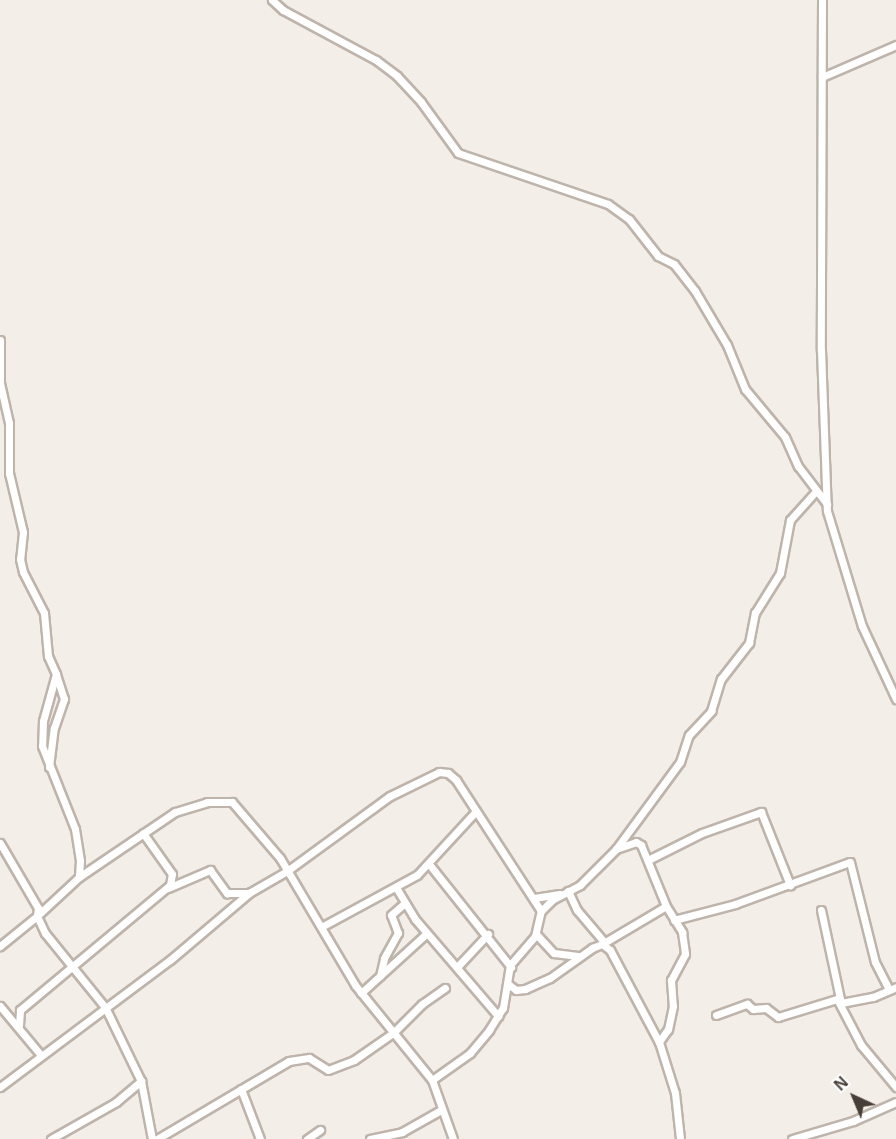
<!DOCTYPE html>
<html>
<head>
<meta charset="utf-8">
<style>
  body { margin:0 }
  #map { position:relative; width:896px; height:1139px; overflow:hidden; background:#f3eee8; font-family:Arial,sans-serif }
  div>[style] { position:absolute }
  .roads { filter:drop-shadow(2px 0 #beb4ab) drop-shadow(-2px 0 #beb4ab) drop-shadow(0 2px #beb4ab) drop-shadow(0 -2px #beb4ab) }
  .street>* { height:7px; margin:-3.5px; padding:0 3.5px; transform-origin:3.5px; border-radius:3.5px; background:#fff }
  span { translate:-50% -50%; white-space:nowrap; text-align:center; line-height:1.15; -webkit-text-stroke:6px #fff; paint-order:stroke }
  .north { position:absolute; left:824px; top:1067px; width:60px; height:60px; -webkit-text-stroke:4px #fff; paint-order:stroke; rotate:316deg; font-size:16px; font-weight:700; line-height:24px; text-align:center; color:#463e37 }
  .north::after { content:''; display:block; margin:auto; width:21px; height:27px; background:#463e37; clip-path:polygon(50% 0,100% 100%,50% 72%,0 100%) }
</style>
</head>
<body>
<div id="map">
  <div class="roads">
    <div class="street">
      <i style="left:272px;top:0;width:15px;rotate:42deg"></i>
      <i style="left:283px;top:10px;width:106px;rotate:28.3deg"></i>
      <i style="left:376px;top:60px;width:26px;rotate:37deg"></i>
      <i style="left:397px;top:76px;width:35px;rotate:47deg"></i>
      <i style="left:421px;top:102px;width:63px;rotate:54deg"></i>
      <i style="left:458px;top:153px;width:158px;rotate:18.8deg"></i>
      <i style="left:608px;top:204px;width:26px;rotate:36deg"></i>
      <i style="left:629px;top:219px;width:47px;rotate:51.9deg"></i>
      <i style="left:658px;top:256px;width:18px;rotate:27deg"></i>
      <i style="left:674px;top:264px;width:34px;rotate:52deg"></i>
      <i style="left:695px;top:291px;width:63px;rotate:59.3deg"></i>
      <i style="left:727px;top:345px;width:48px;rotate:67.8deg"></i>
      <i style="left:745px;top:389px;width:62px;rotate:50.2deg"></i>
      <i style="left:785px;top:437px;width:32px;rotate:66deg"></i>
      <i style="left:798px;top:466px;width:48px;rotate:52.7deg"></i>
      <i style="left:822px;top:0;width:350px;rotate:90.2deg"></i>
      <i style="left:821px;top:350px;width:161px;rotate:87.9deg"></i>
      <i style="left:827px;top:511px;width:120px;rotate:73.1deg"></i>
      <i style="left:862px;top:626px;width:81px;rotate:65deg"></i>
      <i style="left:822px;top:77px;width:81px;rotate:-23.4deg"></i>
      <i style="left:0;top:340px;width:43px;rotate:90deg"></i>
      <i style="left:0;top:383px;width:41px;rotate:77.3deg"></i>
      <i style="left:9px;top:423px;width:50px;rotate:90deg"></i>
      <i style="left:9px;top:473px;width:61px;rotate:76.7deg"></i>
      <i style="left:23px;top:532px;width:27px;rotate:96deg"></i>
      <i style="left:20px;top:559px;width:13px;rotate:77deg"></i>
      <i style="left:23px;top:572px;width:46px;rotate:62.9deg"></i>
      <i style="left:44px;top:613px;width:43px;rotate:84.7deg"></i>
      <i style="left:48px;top:656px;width:20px;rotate:66deg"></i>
      <i style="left:56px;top:674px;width:49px;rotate:105.5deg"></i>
      <i style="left:43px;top:721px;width:25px;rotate:92deg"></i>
      <i style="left:42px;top:746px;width:89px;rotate:68.3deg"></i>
      <i style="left:75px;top:829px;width:32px;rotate:81deg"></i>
      <i style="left:80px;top:861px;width:16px;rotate:94deg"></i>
      <i style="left:79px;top:877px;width:57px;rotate:137.1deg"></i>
      <i style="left:37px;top:916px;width:19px;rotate:65deg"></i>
      <i style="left:45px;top:933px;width:95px;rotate:51deg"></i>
      <i style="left:105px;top:1007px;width:82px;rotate:64.1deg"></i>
      <i style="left:141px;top:1081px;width:59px;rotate:79.3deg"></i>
      <i style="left:49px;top:767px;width:39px;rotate:-83deg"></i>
      <i style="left:54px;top:728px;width:31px;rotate:-71deg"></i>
      <i style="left:64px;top:699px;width:26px;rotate:-108deg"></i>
      <i style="left:0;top:843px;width:75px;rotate:59.7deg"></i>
      <i style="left:38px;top:908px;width:8px;rotate:97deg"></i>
      <i style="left:37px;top:916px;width:48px;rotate:141deg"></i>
      <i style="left:616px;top:849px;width:21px;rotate:-19deg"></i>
      <i style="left:636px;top:842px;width:6px;rotate:31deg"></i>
      <i style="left:641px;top:845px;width:66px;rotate:67.7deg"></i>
      <i style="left:666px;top:906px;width:31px;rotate:58deg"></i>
      <i style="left:682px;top:932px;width:22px;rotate:82deg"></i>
      <i style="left:685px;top:954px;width:30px;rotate:118deg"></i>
      <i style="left:671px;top:980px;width:26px;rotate:86deg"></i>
      <i style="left:673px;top:1006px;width:24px;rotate:102deg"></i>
      <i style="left:668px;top:1029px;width:16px;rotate:125deg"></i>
      <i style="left:648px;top:860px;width:60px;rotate:-26.6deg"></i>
      <i style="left:702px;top:833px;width:63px;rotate:-19.6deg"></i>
      <i style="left:761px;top:812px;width:79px;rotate:68.3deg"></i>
      <i style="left:429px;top:864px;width:132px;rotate:51.5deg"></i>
      <i style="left:79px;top:877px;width:116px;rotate:-34.1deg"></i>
      <i style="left:175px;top:812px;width:34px;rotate:-17deg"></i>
      <i style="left:207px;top:802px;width:25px"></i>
      <i style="left:232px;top:802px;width:74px;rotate:49.4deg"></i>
      <i style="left:280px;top:858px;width:147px;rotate:59.4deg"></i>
      <i style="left:355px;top:985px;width:122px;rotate:51deg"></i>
      <i style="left:168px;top:888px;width:46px;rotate:-23.2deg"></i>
      <i style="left:210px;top:870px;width:29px;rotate:54deg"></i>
      <i style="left:227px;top:893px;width:19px"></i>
      <i style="left:397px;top:889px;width:35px;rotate:59deg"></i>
      <i style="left:415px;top:919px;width:128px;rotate:49.4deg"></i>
      <i style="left:568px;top:891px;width:21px;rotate:65deg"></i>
      <i style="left:577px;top:910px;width:42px;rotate:49.8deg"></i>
      <i style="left:534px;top:898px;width:26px;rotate:-9deg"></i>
      <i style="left:821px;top:910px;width:95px;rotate:77.9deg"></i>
      <i style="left:841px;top:1003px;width:33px;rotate:-11deg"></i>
      <i style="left:873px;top:997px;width:25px;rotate:-23deg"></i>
      <i style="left:674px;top:920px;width:63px;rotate:-14.7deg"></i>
      <i style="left:735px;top:904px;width:122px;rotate:-20.1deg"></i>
      <i style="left:850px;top:862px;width:103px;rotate:76deg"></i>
      <i style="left:875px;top:962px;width:31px;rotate:63deg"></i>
      <i style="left:323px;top:926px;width:107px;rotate:-28.5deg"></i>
      <i style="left:417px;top:875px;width:87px;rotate:-47.3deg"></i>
      <i style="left:536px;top:934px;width:26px;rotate:47deg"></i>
      <i style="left:554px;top:953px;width:26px;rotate:7deg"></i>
      <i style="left:602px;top:944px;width:74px;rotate:-30.7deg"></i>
      <i style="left:458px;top:966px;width:44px;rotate:-46.8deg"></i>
      <i style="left:380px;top:976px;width:18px;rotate:-77deg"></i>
      <i style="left:384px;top:958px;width:29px;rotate:-61deg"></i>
      <i style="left:398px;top:933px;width:19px;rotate:-111deg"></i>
      <i style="left:391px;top:915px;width:18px;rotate:-41deg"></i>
      <i style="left:508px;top:984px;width:10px;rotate:37deg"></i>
      <i style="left:516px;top:990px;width:9px;rotate:-6deg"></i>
      <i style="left:525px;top:989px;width:27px;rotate:-24deg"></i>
      <i style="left:550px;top:978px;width:52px;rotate:-35.5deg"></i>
      <i style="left:592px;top:948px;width:11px;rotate:-22deg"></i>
      <i style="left:602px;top:944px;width:10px;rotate:37deg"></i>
      <i style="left:610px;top:950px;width:104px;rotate:62deg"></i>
      <i style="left:659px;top:1042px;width:53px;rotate:72.6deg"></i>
      <i style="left:675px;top:1093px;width:46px;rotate:83.8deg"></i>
      <i style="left:361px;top:993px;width:89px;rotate:-42.3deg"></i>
      <i style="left:0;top:1006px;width:62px;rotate:50.2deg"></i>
      <i style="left:716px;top:1015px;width:33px;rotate:-20deg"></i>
      <i style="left:747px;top:1004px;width:8px;rotate:40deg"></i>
      <i style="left:753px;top:1009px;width:13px;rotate:-4deg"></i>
      <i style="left:766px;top:1008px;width:15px;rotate:37deg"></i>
      <i style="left:778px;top:1017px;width:62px;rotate:-17deg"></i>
      <i style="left:837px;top:999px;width:52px;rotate:62.4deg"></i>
      <i style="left:861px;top:1045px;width:55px;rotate:50.2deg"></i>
      <i style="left:19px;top:1025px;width:15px;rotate:-86deg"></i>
      <i style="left:20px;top:1010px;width:195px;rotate:-39.8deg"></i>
      <i style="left:170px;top:885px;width:11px;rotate:-80deg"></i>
      <i style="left:172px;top:874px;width:50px;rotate:-125.3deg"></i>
      <i style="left:0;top:1087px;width:212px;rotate:-36.8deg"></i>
      <i style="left:170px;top:960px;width:104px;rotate:-40.3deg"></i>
      <i style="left:249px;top:893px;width:44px;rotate:-30.1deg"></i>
      <i style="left:287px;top:871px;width:127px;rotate:-36.1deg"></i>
      <i style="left:390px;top:796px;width:55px;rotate:-26.1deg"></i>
      <i style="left:439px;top:772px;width:9px;rotate:6deg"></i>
      <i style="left:448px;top:773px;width:11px;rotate:41deg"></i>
      <i style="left:456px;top:780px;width:156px;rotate:57deg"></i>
      <i style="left:241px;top:1089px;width:53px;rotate:69.2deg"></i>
      <i style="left:51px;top:1139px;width:75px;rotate:-29.6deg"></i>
      <i style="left:116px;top:1102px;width:33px;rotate:-40deg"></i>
      <i style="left:157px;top:1139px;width:153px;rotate:-30.6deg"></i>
      <i style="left:289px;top:1061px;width:20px;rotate:-9deg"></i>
      <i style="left:309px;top:1058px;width:22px;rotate:32deg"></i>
      <i style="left:328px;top:1070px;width:28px;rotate:-21deg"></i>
      <i style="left:354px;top:1060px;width:47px;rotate:-34.7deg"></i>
      <i style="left:393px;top:1033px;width:41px;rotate:-45deg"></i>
      <i style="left:422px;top:1004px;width:28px;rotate:-35deg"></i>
      <i style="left:307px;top:1139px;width:16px;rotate:-35deg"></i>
      <i style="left:370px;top:1139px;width:33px;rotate:-12deg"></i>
      <i style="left:402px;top:1132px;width:45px;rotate:-29.4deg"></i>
      <i style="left:453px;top:1139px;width:63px;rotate:-109.6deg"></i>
      <i style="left:432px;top:1080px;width:47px;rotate:-35.4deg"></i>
      <i style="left:470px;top:1053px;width:30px;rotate:-50deg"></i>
      <i style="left:489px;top:1030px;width:26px;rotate:-58deg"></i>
      <i style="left:503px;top:1008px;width:44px;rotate:-80.8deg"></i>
      <i style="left:510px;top:965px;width:38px;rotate:-49deg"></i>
      <i style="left:535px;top:936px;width:26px;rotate:-77deg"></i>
      <i style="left:541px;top:911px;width:16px;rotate:-45deg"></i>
      <i style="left:552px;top:900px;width:32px;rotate:-28deg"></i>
      <i style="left:580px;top:885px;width:51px;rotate:-45deg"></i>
      <i style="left:616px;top:849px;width:108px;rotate:-53.7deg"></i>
      <i style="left:680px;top:762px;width:28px;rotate:-72deg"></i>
      <i style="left:689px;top:735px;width:33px;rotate:-47deg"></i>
      <i style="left:711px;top:711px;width:34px;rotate:-73deg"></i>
      <i style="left:721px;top:679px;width:46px;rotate:-52.1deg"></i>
      <i style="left:749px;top:643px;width:31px;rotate:-79deg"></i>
      <i style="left:755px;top:613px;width:47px;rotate:-58deg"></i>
      <i style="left:780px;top:573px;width:54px;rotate:-79.3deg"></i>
      <i style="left:790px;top:520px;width:39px;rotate:-48deg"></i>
      <i style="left:792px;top:1139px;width:64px;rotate:-16.4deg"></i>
      <i style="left:853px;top:1121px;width:47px;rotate:-23.8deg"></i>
    </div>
  </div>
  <div class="north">N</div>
</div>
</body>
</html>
